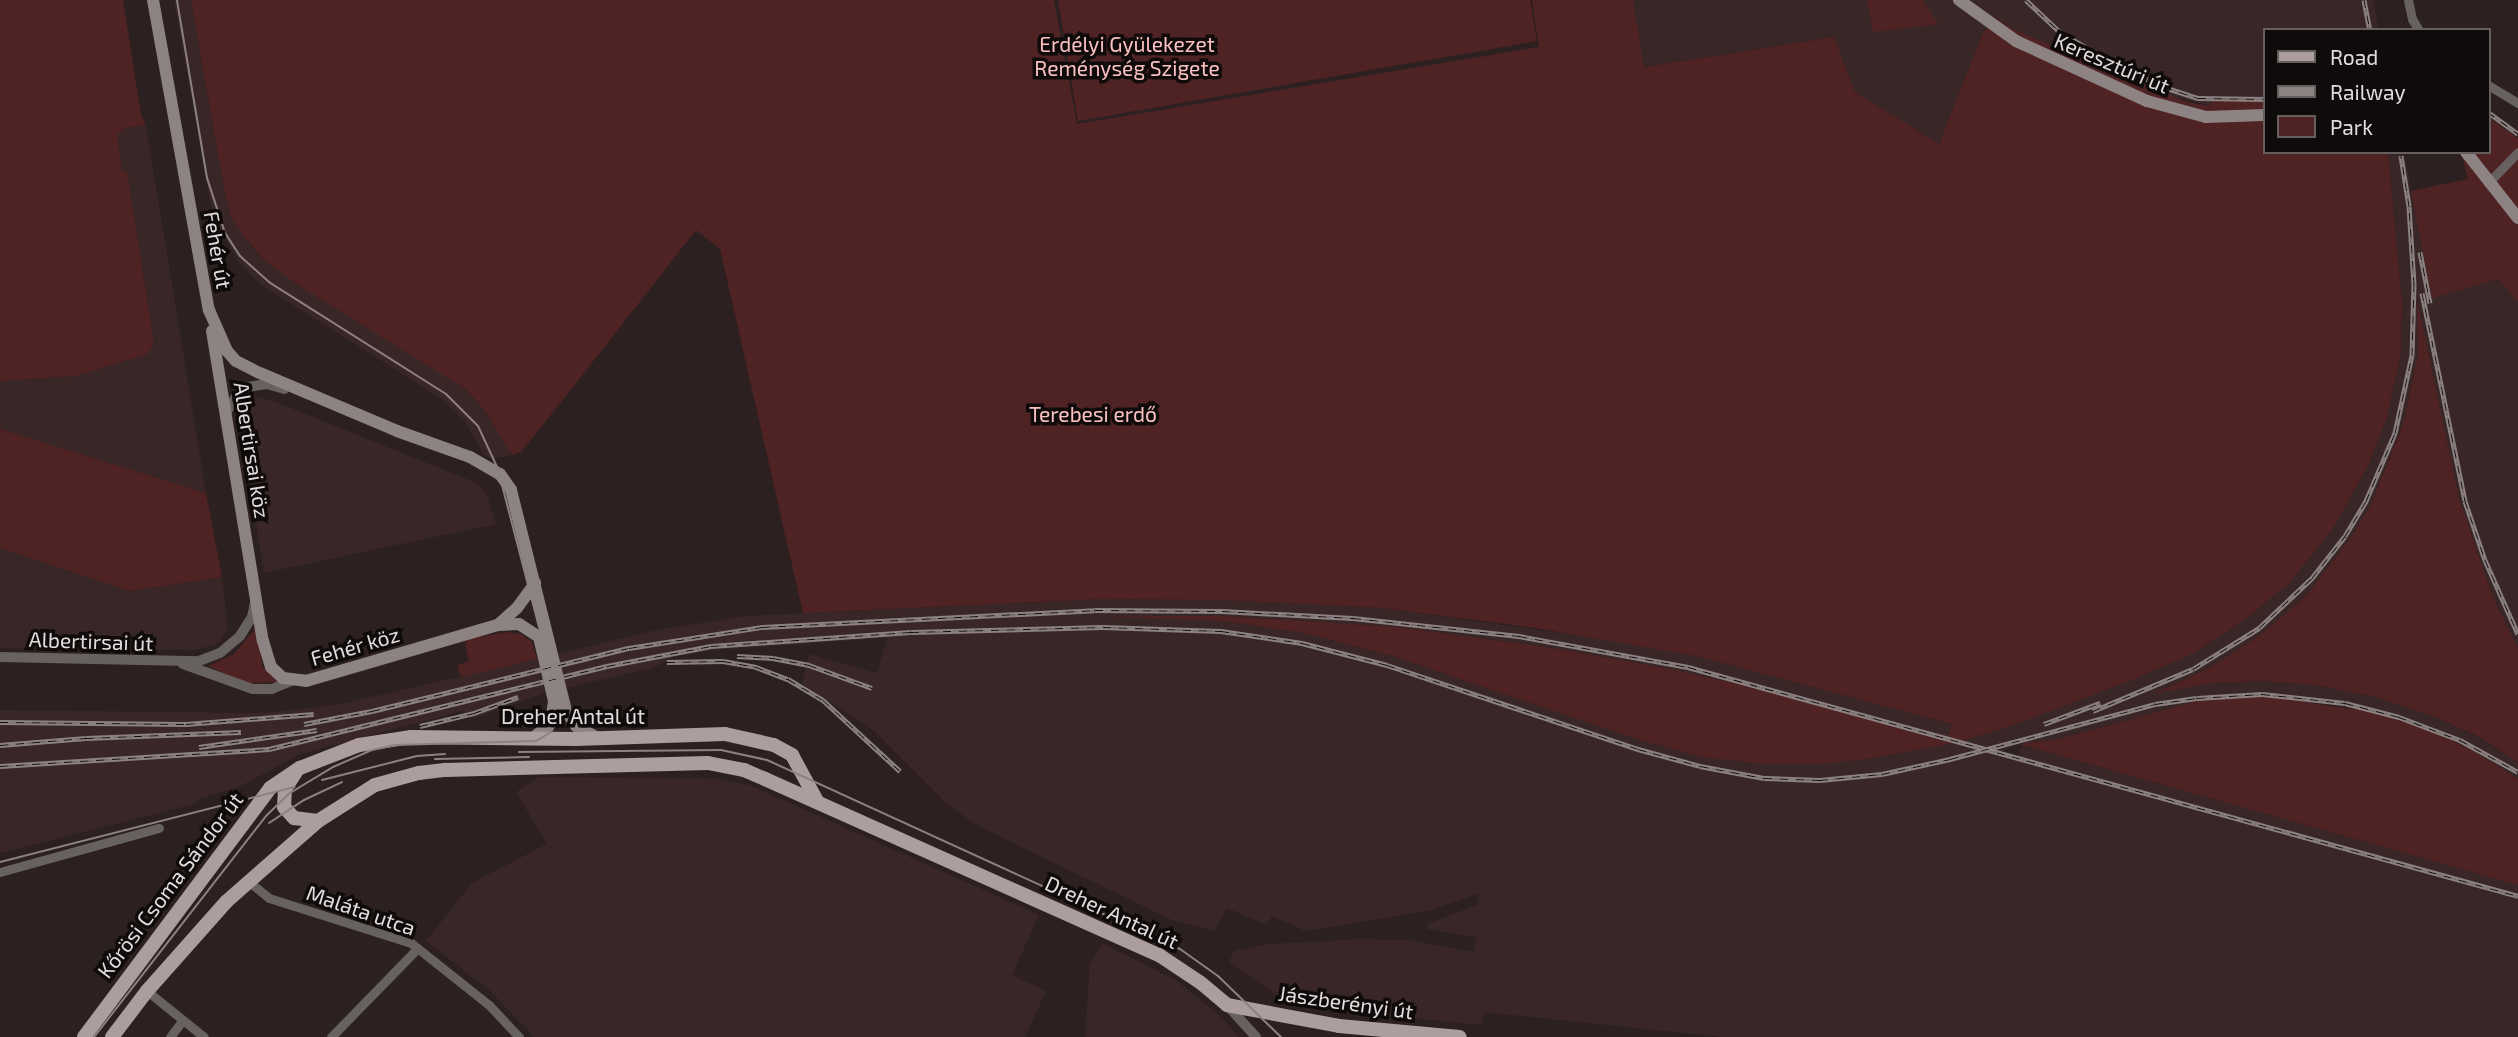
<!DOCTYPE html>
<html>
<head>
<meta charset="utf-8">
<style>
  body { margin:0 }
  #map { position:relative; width:2518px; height:1037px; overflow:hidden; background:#2c2020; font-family:"Exo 2",sans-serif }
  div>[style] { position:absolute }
  .built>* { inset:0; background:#392727 }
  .green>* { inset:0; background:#4f2224 }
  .minor>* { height:9px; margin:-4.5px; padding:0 4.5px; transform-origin:4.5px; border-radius:4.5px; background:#676160 }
  .tertiary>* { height:10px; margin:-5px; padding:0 5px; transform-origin:5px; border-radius:5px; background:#676160 }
  .secondary>* { height:12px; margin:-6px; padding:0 6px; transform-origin:6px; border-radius:6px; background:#8d8383 }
  .primary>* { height:14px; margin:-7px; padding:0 7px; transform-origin:7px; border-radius:7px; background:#ab9e9d }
  .tram>* { height:2px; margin:-1px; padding:0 1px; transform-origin:1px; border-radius:1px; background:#8c8282 }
  .rail>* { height:5px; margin-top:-2.5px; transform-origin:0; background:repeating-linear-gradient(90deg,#100b0b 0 8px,#8c8282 0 16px); box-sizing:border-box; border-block:2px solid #8c8282 }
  span { translate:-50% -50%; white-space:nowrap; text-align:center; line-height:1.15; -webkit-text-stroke:7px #100b0b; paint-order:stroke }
  .park-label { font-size:21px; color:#fbc1c0 }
  .street-label { font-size:21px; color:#e4dcdc }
  .legend { position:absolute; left:2263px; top:28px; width:228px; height:126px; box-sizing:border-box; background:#100b0b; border:2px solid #655f5f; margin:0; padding:9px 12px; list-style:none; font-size:21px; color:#e4dcdc }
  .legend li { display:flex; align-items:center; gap:14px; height:35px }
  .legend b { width:35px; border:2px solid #655f5f }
</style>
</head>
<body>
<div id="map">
  <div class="built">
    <i style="clip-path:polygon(174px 0,191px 0,225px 194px,232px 218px,253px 249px,262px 258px,467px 390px,485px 411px,512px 455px,493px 459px,483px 454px,466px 423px,442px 399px,263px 286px,239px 263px,212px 213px)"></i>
    <i style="clip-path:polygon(1633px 0,2373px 0,2379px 30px,2264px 30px,2264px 100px,2211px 102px,2210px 106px,2164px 94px,2013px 29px,1995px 17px,1983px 33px,1939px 144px,1855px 92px,1833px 37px,1643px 67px)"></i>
    <i style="clip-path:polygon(146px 125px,206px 493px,0 429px,0 381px,77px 376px,154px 343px,127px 172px,122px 172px,117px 135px,126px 128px)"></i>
    <i style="clip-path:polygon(2388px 152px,2404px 152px,2432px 297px,2498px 279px,2518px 302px,2518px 649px,2493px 597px,2459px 499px,2417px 306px,2418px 355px,2404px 422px,2370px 507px,2350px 539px,2305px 597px,2259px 636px,2209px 668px,2157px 692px,2212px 683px,2262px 681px,2316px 685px,2376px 697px,2435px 717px,2479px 738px,2518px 762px,2518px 779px,2472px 750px,2428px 730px,2373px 712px,2318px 702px,2114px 724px,2059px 739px,2019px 744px,1994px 754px,2017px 761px,2022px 745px,2518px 885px,2518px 1037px,1722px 1037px,1484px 1012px,1482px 1025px,1294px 1007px,1229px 962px,1234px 951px,1268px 944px,1360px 939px,1409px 940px,1474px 952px,1476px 937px,1427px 929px,1427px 924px,1477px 905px,1480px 893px,1429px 911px,1305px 931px,1272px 916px,1267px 925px,1227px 908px,1215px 931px,1172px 920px,980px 827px,948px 805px,874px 731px,802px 684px,809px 654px,877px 673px,887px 638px,714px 650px,675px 656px,653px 668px,566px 688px,558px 654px,652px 631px,745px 616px,1103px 599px,1223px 600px,1383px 608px,1610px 640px,1696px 656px,1952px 724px,1946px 741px,1753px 687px,1665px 668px,1559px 649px,1397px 627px,1222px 616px,1126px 616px,1222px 621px,1304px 633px,1389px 655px,1640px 740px,1765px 764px,1867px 759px,1955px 743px,2011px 726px,2196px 652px,2246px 619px,2290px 582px,2332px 530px,2368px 466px,2387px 417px,2401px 353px,2402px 302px)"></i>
    <i style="clip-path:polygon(252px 396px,276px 402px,474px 482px,486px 492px,496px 524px,264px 573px,238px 408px)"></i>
    <i style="clip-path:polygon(0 548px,130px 591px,222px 577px,228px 629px,217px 644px,195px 650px,0 648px)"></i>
    <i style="clip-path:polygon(537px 659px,545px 693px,471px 719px,462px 711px,300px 754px,237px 788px,198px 799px,198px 803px,0 853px,0 710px,265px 713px,336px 705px)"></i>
    <i style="clip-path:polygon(539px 777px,716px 779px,750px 785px,1039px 915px,1012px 975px,1046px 991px,1025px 1037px,534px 1037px,489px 990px,426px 941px,472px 883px,547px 844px,516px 792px)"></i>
    <i style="clip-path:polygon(1102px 943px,1177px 981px,1219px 1015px,1239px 1037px,1085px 1037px,1090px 964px)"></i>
  </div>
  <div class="green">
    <i style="clip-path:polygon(0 0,123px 0,141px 114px,146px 125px,126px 128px,117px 135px,122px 171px,127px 171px,154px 343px,148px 354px,76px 376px,0 381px)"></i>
    <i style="clip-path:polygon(191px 0,1054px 0,1077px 124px,1539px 47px,1532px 0,1633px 0,1644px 67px,1834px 37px,1855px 92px,1939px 144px,1983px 33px,1995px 17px,2013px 29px,2187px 102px,2209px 106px,2211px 102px,2264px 100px,2264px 152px,2388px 152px,2402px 302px,2401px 353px,2387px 417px,2368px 466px,2332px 530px,2290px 582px,2246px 619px,2196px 652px,2132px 680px,2011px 726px,1955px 743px,1867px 759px,1819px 764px,1765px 764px,1702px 757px,1640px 740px,1389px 655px,1304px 633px,1222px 621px,1103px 616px,1222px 616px,1397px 627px,1559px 649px,1665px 668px,1753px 687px,1946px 741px,1952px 724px,1696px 656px,1535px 628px,1383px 608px,1223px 600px,1103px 599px,803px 613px,720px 249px,696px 230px,577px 382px,521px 452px,512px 455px,485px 411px,467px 390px,292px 281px,262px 258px,242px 234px,232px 218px,225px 194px)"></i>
    <i style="clip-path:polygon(1058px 0,1530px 0,1537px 41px,1078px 121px)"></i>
    <i style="clip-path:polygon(1867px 0,1923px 0,1938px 24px,1873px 32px)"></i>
    <i style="clip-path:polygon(2488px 117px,2518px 138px,2518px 302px,2498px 279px,2432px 298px,2411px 191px,2468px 179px,2461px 152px,2488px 152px)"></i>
    <i style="clip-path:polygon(2417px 300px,2459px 499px,2493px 597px,2518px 649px,2518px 762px,2479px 737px,2435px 717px,2376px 697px,2316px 685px,2262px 681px,2212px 683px,2153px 694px,2209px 668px,2259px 636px,2305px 597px,2350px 539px,2370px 507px,2404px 422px,2418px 355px)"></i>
    <i style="clip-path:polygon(0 429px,206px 493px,222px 577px,130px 591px,0 548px)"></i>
    <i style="clip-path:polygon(256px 628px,263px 668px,279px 682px,244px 683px,208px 666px,234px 654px)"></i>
    <i style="clip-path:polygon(507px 632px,521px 634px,532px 642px,537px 659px,461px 677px,457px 665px,469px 661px,465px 644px,468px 639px)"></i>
    <i style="clip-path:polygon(2262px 696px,2373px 712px,2428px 730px,2472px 750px,2518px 779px,2518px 885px,2019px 744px,2059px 739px,2201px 700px)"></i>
  </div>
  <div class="minor">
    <i style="left:2408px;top:0;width:19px;rotate:78deg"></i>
    <i style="left:2412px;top:19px;width:13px;rotate:58deg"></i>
    <i style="left:2488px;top:85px;width:35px;rotate:31deg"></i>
    <i style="left:2488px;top:183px;width:43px;rotate:-45.9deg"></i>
    <i style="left:0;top:872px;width:165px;rotate:-15.5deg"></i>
    <i style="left:248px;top:881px;width:27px;rotate:39deg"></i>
    <i style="left:269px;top:898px;width:149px;rotate:17.6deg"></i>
    <i style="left:411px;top:943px;width:100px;rotate:38.5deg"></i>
    <i style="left:489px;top:1005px;width:44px;rotate:46.8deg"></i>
    <i style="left:147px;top:991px;width:73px;rotate:38.9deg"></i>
    <i style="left:170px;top:1037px;width:21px;rotate:-53deg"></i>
    <i style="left:331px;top:1037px;width:124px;rotate:-45.7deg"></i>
  </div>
  <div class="tertiary">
    <i style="left:227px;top:411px;width:19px;rotate:-58deg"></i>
    <i style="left:237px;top:395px;width:14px;rotate:-36deg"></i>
    <i style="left:248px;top:387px;width:19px;rotate:-9deg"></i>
    <i style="left:267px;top:384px;width:18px;rotate:16deg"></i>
    <i style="left:0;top:657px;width:199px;rotate:1.2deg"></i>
    <i style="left:199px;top:661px;width:22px;rotate:-21deg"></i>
    <i style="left:220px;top:653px;width:26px;rotate:-40deg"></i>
    <i style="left:240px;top:636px;width:22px;rotate:-58deg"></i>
    <i style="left:252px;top:617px;width:14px;rotate:-78deg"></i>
    <i style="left:183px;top:664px;width:74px;rotate:19.7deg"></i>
    <i style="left:253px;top:689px;width:19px"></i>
    <i style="left:272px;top:689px;width:21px;rotate:-23deg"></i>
    <i style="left:1227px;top:1005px;width:43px;rotate:47.8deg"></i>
  </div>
  <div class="secondary">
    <i style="left:153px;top:0;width:315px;rotate:79.8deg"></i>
    <i style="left:209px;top:310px;width:45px;rotate:66.3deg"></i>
    <i style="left:227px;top:351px;width:13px;rotate:48deg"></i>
    <i style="left:236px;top:361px;width:27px;rotate:27deg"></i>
    <i style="left:260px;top:373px;width:149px;rotate:22.9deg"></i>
    <i style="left:397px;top:431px;width:77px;rotate:19.6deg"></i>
    <i style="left:470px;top:457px;width:34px;rotate:30deg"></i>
    <i style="left:500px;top:474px;width:19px;rotate:55deg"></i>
    <i style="left:511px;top:490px;width:228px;rotate:76deg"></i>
    <i style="left:566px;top:711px;width:18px;rotate:56deg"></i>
    <i style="left:576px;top:726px;width:25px;rotate:29deg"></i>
    <i style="left:1959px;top:0;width:70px;rotate:35.7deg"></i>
    <i style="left:2016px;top:41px;width:144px;rotate:24.6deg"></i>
    <i style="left:2147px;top:101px;width:61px;rotate:15.2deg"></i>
    <i style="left:2206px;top:117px;width:58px;rotate:-2deg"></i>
    <i style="left:2466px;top:152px;width:84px;rotate:51.8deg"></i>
    <i style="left:212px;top:331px;width:314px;rotate:80.7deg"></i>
    <i style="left:263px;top:641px;width:27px;rotate:73deg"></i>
    <i style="left:271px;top:667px;width:16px;rotate:43deg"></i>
    <i style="left:283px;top:678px;width:23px;rotate:7deg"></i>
    <i style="left:306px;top:681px;width:200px;rotate:-16.3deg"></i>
    <i style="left:498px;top:625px;width:21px;rotate:-3deg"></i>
    <i style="left:519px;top:624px;width:24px;rotate:33deg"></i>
    <i style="left:539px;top:637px;width:66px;rotate:76.8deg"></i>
    <i style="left:554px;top:701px;width:22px;rotate:98deg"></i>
    <i style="left:551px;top:723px;width:23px;rotate:140deg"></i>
    <i style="left:498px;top:625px;width:25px;rotate:-42deg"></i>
    <i style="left:517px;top:608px;width:31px;rotate:-54deg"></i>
  </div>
  <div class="primary">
    <i style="left:296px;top:772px;width:20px;rotate:123deg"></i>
    <i style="left:285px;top:789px;width:18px;rotate:93deg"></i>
    <i style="left:284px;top:807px;width:15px;rotate:48deg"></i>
    <i style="left:294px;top:818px;width:24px;rotate:7deg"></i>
    <i style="left:84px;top:1037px;width:311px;rotate:-53.2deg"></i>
    <i style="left:270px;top:788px;width:36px;rotate:-34deg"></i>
    <i style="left:300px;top:768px;width:63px;rotate:-21.3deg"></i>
    <i style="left:359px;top:745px;width:53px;rotate:-8.7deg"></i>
    <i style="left:411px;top:737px;width:165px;rotate:0.7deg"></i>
    <i style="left:576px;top:739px;width:149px;rotate:-1.9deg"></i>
    <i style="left:725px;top:734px;width:50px;rotate:12.7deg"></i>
    <i style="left:774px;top:745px;width:21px;rotate:29deg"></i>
    <i style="left:792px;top:755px;width:52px;rotate:61.5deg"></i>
    <i style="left:112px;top:1037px;width:58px;rotate:-52.7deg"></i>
    <i style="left:147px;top:991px;width:120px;rotate:-48.4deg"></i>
    <i style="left:227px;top:901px;width:121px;rotate:-41.3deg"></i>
    <i style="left:318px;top:821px;width:67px;rotate:-32.3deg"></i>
    <i style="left:375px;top:785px;width:46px;rotate:-15.3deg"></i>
    <i style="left:419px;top:773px;width:26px;rotate:-7deg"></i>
    <i style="left:445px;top:770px;width:263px;rotate:-1.5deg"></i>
    <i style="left:708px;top:763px;width:37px;rotate:11deg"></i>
    <i style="left:744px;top:770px;width:23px;rotate:23deg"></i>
    <i style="left:765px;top:779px;width:432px;rotate:24.1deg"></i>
    <i style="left:1159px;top:955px;width:50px;rotate:33.7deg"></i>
    <i style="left:1201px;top:983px;width:34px;rotate:40deg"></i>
    <i style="left:1227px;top:1005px;width:114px;rotate:10.6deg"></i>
    <i style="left:1339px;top:1026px;width:121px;rotate:5.2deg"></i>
  </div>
  <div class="tram">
    <i style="left:519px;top:752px;width:202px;rotate:-0.6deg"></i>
    <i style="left:721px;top:750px;width:47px;rotate:12.3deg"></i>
    <i style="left:767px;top:760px;width:454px;rotate:24.6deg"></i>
    <i style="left:1180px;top:949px;width:47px;rotate:35.4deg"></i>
    <i style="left:1218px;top:976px;width:88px;rotate:44.1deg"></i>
    <i style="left:435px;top:759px;width:94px;rotate:-1.2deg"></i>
    <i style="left:322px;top:780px;width:98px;rotate:-14.2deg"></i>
    <i style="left:417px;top:756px;width:28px;rotate:-4deg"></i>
    <i style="left:269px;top:823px;width:42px;rotate:-33.3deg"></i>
    <i style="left:304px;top:800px;width:42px;rotate:-25.3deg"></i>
    <i style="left:0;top:862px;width:304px;rotate:-14.3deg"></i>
    <i style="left:94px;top:1037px;width:280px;rotate:-52.1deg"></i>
    <i style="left:266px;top:816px;width:33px;rotate:-44deg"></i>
    <i style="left:290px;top:793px;width:50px;rotate:-31.2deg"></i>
    <i style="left:333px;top:767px;width:43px;rotate:-23.6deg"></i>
    <i style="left:372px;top:750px;width:24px;rotate:-12deg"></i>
    <i style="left:395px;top:745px;width:141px;rotate:-1.6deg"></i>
    <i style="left:536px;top:741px;width:17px;rotate:-31deg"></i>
    <i style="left:551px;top:732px;width:18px;rotate:-61deg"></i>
    <i style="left:560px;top:716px;width:16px;rotate:-97deg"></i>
    <i style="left:558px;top:700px;width:239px;rotate:-104.6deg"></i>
    <i style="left:498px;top:469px;width:47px;rotate:-114.9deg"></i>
    <i style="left:478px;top:426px;width:45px;rotate:-135deg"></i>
    <i style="left:446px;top:394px;width:209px;rotate:-147.7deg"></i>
    <i style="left:269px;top:282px;width:39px;rotate:-138deg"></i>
    <i style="left:240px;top:256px;width:27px;rotate:-123deg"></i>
    <i style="left:225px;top:233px;width:58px;rotate:-108.1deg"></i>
    <i style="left:207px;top:178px;width:181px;rotate:-99.6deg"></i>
  </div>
  <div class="rail">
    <i style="left:2026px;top:0;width:47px;rotate:43.3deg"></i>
    <i style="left:2060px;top:32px;width:55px;rotate:30.8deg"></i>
    <i style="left:2107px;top:60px;width:63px;rotate:25.3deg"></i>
    <i style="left:2164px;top:87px;width:36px;rotate:18deg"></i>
    <i style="left:2198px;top:98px;width:66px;rotate:0.9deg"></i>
    <i style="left:2364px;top:0;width:31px;rotate:79deg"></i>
    <i style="left:2488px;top:112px;width:37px;rotate:36deg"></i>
    <i style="left:2420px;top:252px;width:52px;rotate:78.9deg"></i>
    <i style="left:2422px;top:293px;width:212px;rotate:78.3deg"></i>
    <i style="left:2465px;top:501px;width:62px;rotate:71.3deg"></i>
    <i style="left:2485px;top:560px;width:81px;rotate:66deg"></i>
    <i style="left:737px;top:656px;width:36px;rotate:3deg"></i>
    <i style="left:773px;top:658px;width:37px;rotate:11deg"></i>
    <i style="left:809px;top:665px;width:67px;rotate:20.1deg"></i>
    <i style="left:667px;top:662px;width:56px;rotate:-1deg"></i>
    <i style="left:723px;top:661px;width:34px;rotate:10deg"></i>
    <i style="left:756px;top:667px;width:34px;rotate:21deg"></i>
    <i style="left:788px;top:679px;width:41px;rotate:31deg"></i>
    <i style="left:823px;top:700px;width:105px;rotate:42.7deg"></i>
    <i style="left:2093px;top:711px;width:108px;rotate:-22.8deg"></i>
    <i style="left:2193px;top:669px;width:78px;rotate:-31.8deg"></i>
    <i style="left:2259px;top:628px;width:73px;rotate:-43.3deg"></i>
    <i style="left:2312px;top:578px;width:53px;rotate:-51.8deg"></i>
    <i style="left:2345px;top:536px;width:41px;rotate:-59deg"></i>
    <i style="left:2366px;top:501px;width:74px;rotate:-66.9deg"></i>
    <i style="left:2395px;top:433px;width:80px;rotate:-77.7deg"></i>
    <i style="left:2412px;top:355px;width:71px;rotate:-88.4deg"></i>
    <i style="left:2414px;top:284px;width:78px;rotate:-93.7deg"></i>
    <i style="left:2409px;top:206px;width:51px;rotate:-99.1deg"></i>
    <i style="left:0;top:722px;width:186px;rotate:0.6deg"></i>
    <i style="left:186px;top:724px;width:128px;rotate:-4.5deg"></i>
    <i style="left:304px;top:724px;width:69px;rotate:-10.8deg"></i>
    <i style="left:372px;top:711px;width:265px;rotate:-13.8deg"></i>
    <i style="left:629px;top:648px;width:135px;rotate:-9deg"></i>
    <i style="left:762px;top:627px;width:333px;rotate:-2.9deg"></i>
    <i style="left:1095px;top:610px;width:127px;rotate:0.5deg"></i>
    <i style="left:1222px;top:611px;width:131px;rotate:3.1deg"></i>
    <i style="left:1353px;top:618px;width:167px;rotate:6.2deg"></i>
    <i style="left:1519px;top:636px;width:172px;rotate:10.4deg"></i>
    <i style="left:1688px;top:667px;width:861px;rotate:15.42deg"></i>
    <i style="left:2044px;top:724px;width:60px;rotate:-20.6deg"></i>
    <i style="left:420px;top:726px;width:56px;rotate:-13.5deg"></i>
    <i style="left:474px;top:713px;width:47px;rotate:-20deg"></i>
    <i style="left:0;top:745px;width:86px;rotate:-4.7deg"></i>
    <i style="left:86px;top:738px;width:155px;rotate:-2.2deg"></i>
    <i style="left:199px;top:747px;width:119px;rotate:-8.2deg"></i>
    <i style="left:0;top:766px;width:270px;rotate:-3.6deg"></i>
    <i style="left:269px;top:749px;width:348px;rotate:-13.8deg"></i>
    <i style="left:607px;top:666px;width:106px;rotate:-10.9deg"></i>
    <i style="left:711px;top:646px;width:200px;rotate:-4deg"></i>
    <i style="left:911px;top:632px;width:192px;rotate:-1.5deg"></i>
    <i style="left:1103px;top:627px;width:118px;rotate:1.9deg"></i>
    <i style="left:1221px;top:631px;width:82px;rotate:8.4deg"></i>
    <i style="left:1302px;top:643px;width:88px;rotate:14.5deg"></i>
    <i style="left:1387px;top:665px;width:265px;rotate:18.5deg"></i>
    <i style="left:1638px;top:749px;width:64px;rotate:15.3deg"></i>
    <i style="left:1700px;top:766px;width:65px;rotate:10.6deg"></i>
    <i style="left:1764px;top:778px;width:56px;rotate:2deg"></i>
    <i style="left:1820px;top:780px;width:62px;rotate:-5.5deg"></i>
    <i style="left:1882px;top:774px;width:70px;rotate:-12.4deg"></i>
    <i style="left:1950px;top:759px;width:212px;rotate:-15deg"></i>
    <i style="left:2155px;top:704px;width:42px;rotate:-8.1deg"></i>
    <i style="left:2197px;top:698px;width:65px;rotate:-3.5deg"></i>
    <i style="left:2262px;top:694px;width:83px;rotate:6.2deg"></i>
    <i style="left:2345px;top:703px;width:56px;rotate:14.5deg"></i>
    <i style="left:2399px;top:717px;width:65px;rotate:20.7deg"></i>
    <i style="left:2460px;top:740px;width:66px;rotate:28.9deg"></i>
  </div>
  <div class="park-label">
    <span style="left:1127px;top:56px">Erdélyi Gyülekezet<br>Reménység Szigete</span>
    <span style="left:1093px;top:414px">Terebesi erdő</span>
  </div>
  <div class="street-label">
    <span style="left:2112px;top:63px;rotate:23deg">Keresztúri út</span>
    <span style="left:218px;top:250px;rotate:80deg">Fehér út</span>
    <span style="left:252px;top:450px;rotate:81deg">Albertirsai köz</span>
    <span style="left:91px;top:641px;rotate:2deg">Albertirsai út</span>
    <span style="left:355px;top:646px;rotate:-16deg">Fehér köz</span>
    <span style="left:573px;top:716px">Dreher Antal út</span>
    <span style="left:170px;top:885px;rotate:-53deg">Kőrösi Csoma Sándor út</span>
    <span style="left:361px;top:910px;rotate:19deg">Maláta utca</span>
    <span style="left:1112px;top:912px;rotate:25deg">Dreher Antal út</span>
    <span style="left:1346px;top:1002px;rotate:8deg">Jászberényi út</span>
  </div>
  <ul class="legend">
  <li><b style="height:9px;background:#ab9e9d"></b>Road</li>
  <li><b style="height:9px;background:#8c8282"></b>Railway</li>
  <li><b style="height:19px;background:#4f2224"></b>Park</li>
  </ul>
</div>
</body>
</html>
